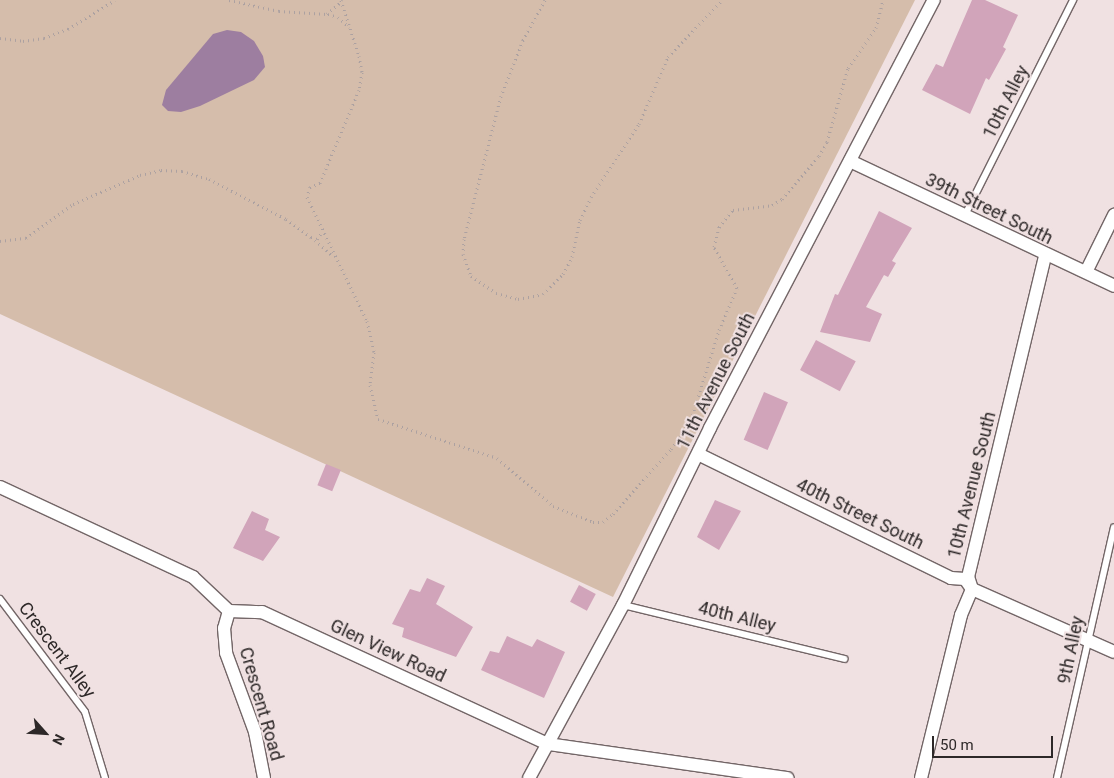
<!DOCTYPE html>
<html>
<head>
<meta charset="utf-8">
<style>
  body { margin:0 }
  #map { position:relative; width:1114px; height:778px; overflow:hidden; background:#f0e1e2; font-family:Roboto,sans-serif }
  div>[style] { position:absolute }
  .green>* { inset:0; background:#d5bdab }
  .water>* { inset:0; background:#9d7ea0 }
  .building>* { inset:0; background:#d1a4ba; transform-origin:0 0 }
  .path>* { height:3px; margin-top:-1.5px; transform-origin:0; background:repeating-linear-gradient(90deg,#aca1a1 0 1px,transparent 0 5px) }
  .roads { filter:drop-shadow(1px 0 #736667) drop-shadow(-1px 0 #736667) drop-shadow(0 1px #736667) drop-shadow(0 -1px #736667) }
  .service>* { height:6px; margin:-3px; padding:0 3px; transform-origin:3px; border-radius:3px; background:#fff }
  .minor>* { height:12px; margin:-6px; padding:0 6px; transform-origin:6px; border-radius:6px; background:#fff }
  span { translate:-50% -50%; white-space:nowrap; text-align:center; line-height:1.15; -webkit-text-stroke:4px #f0e1e2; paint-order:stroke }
  .street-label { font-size:18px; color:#2d2828 }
  .north { position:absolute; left:20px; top:708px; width:50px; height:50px; -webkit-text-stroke:4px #f0e1e2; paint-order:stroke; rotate:116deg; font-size:14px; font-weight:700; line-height:20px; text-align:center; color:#2d2828 }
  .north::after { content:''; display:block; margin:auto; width:18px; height:22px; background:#2d2828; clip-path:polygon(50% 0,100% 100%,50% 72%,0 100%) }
  .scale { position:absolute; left:932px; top:736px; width:121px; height:22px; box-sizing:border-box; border:2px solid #2d2828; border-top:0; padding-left:6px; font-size:15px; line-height:18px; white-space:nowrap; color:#2d2828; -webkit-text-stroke:4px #f0e1e2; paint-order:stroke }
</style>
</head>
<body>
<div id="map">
  <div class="green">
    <i style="clip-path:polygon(0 0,915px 0,613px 597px,0 314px)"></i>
  </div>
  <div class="water">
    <i style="clip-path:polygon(227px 30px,241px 32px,254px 41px,263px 56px,265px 67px,254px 80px,200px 106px,181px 112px,168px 111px,162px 105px,166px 90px,213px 34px)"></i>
  </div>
  <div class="building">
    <i style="clip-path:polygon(972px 0,985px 0,1018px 15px,1003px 47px,1006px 49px,989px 80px,986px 78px,970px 114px,922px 90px,936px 64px,943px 67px)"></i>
    <i style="clip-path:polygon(879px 211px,912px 228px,892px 261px,896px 263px,888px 277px,884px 275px,866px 307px,882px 314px,870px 342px,820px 332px,835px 294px,838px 295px)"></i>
    <i style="left:816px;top:340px;width:45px;height:34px;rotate:28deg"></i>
    <i style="left:764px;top:392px;width:26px;height:52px;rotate:23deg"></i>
    <i style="left:326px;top:464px;width:16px;height:23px;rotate:22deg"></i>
    <i style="clip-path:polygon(715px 500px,741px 511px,719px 550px,697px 537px)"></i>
    <i style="clip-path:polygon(252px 511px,269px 519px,265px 530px,280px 537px,263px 561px,233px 548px)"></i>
    <i style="clip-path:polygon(427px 578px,445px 586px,436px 604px,473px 627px,456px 657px,402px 637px,404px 628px,392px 624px,410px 589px,420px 592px)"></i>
    <i style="left:579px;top:585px;width:19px;height:19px;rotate:28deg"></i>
    <i style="clip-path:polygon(507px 636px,532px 647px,537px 639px,565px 652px,544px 698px,481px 670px,490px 651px,499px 653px)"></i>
  </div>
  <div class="path">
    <i style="left:229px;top:0;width:51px;rotate:12.4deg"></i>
    <i style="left:279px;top:11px;width:48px;rotate:3.6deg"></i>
    <i style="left:327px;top:14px;width:20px;rotate:-41deg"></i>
    <i style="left:341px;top:0;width:59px;rotate:72.2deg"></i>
    <i style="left:359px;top:56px;width:16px;rotate:79deg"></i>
    <i style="left:362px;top:72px;width:18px;rotate:99deg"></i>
    <i style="left:359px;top:90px;width:101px;rotate:112.8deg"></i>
    <i style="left:320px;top:183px;width:11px;rotate:158deg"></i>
    <i style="left:310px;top:187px;width:10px;rotate:107deg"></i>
    <i style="left:307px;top:197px;width:138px;rotate:64.2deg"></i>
    <i style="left:367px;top:321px;width:32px;rotate:77deg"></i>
    <i style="left:374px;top:352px;width:33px;rotate:97deg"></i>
    <i style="left:370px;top:385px;width:35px;rotate:77deg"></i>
    <i style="left:378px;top:419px;width:125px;rotate:18.1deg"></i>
    <i style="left:497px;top:458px;width:74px;rotate:40.6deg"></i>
    <i style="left:553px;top:506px;width:43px;rotate:21.8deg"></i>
    <i style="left:593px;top:522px;width:10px"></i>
    <i style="left:603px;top:522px;width:13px;rotate:-39deg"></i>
    <i style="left:613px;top:514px;width:87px;rotate:-48.3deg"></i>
    <i style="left:671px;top:449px;width:35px;rotate:-55deg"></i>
    <i style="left:691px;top:420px;width:94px;rotate:-72.7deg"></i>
    <i style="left:719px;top:330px;width:46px;rotate:-66.8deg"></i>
    <i style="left:737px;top:288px;width:47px;rotate:-119.3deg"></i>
    <i style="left:714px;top:247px;width:21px;rotate:-76deg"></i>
    <i style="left:719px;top:227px;width:22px;rotate:-51deg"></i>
    <i style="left:733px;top:210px;width:39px;rotate:-7deg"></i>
    <i style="left:772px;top:205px;width:12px;rotate:-31deg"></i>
    <i style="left:782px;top:199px;width:57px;rotate:-49.3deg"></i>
    <i style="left:819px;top:156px;width:16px;rotate:-60deg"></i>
    <i style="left:827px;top:142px;width:77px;rotate:-74.2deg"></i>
    <i style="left:848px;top:68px;width:49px;rotate:-55deg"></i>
    <i style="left:876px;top:28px;width:29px;rotate:-76deg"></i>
    <i style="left:545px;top:0;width:46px;rotate:118.8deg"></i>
    <i style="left:523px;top:40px;width:60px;rotate:111.4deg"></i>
    <i style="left:501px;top:96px;width:148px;rotate:104.5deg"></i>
    <i style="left:464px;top:239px;width:15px;rotate:94deg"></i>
    <i style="left:463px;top:254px;width:23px;rotate:70deg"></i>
    <i style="left:471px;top:276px;width:30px;rotate:34deg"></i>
    <i style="left:496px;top:293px;width:23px;rotate:15deg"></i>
    <i style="left:518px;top:299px;width:25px;rotate:-11deg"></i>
    <i style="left:543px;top:294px;width:28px;rotate:-45deg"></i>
    <i style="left:563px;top:274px;width:19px;rotate:-62deg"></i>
    <i style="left:572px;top:257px;width:38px;rotate:-78deg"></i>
    <i style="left:580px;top:220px;width:25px;rotate:-64deg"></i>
    <i style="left:591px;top:197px;width:87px;rotate:-56.7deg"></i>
    <i style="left:639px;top:124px;width:73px;rotate:-66.6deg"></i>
    <i style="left:668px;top:57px;width:79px;rotate:-46.5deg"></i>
    <i style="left:328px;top:14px;width:10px;rotate:17deg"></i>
    <i style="left:338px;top:17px;width:15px;rotate:42deg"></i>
    <i style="left:0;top:38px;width:23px;rotate:7deg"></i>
    <i style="left:23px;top:41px;width:21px;rotate:-8deg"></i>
    <i style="left:44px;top:38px;width:26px;rotate:-21deg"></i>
    <i style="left:68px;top:29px;width:55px;rotate:-31.7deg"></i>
    <i style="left:315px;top:240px;width:24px;rotate:42deg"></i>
    <i style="left:0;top:241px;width:26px;rotate:-7deg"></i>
    <i style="left:26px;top:238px;width:58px;rotate:-35.9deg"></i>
    <i style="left:73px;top:204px;width:73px;rotate:-23.4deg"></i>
    <i style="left:140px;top:175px;width:22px;rotate:-13deg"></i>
    <i style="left:161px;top:170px;width:21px;rotate:3deg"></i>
    <i style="left:182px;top:171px;width:28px;rotate:17deg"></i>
    <i style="left:209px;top:179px;width:87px;rotate:27.5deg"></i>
    <i style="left:286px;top:219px;width:31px;rotate:36deg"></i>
    <i style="left:311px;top:237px;width:6px;rotate:18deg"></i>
    <i style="left:317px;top:239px;width:9px;rotate:-54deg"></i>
  </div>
  <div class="roads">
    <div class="service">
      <i style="left:965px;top:215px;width:241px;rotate:-63.3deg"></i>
      <i style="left:0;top:599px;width:141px;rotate:53deg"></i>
      <i style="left:85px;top:712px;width:69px;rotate:73.1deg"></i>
      <i style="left:623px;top:605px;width:228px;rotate:13.7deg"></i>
      <i style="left:1057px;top:778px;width:257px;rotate:-77.2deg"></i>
    </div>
    <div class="minor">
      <i style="left:850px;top:161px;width:292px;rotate:25.3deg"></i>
      <i style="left:1086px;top:272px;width:64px;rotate:-63.8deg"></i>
      <i style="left:698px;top:454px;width:282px;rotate:26.1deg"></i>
      <i style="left:951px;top:578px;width:14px;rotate:4deg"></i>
      <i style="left:965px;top:579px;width:12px;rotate:55deg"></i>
      <i style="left:972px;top:589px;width:155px;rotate:23.9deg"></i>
      <i style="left:0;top:487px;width:213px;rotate:25deg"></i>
      <i style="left:193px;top:577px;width:50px;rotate:43.4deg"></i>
      <i style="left:229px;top:611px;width:33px;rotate:2deg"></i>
      <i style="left:262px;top:612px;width:315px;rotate:24.8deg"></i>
      <i style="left:548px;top:744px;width:242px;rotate:8.1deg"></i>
      <i style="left:229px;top:611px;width:18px;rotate:106deg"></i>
      <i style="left:224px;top:628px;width:25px;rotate:85deg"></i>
      <i style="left:226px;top:653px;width:84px;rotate:69.8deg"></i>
      <i style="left:255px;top:732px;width:47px;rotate:78.9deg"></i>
      <i style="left:529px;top:778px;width:197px;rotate:-61.5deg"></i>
      <i style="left:623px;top:605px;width:197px;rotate:-63.8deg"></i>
      <i style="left:710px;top:428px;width:483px;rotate:-62.4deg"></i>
      <i style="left:921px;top:778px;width:168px;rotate:-76.2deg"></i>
      <i style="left:961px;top:615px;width:28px;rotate:-67deg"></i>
      <i style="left:972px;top:589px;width:13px;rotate:-108deg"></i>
      <i style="left:968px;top:577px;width:330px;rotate:-76.5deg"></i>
    </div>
  </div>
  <div class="street-label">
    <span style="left:1006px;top:102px;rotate:-63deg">10th Alley</span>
    <span style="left:989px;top:209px;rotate:26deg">39th Street South</span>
    <span style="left:716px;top:381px;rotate:-63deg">11th Avenue South</span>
    <span style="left:972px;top:485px;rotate:-76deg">10th Avenue South</span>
    <span style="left:860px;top:514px;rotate:26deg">40th Street South</span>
    <span style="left:737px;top:617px;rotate:14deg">40th Alley</span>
    <span style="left:57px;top:650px;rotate:53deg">Crescent Alley</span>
    <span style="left:1071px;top:650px;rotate:-78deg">9th Alley</span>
    <span style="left:388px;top:651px;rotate:25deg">Glen View Road</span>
    <span style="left:261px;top:704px;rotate:74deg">Crescent Road</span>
  </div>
  <div class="north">N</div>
  <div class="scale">50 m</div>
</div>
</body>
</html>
